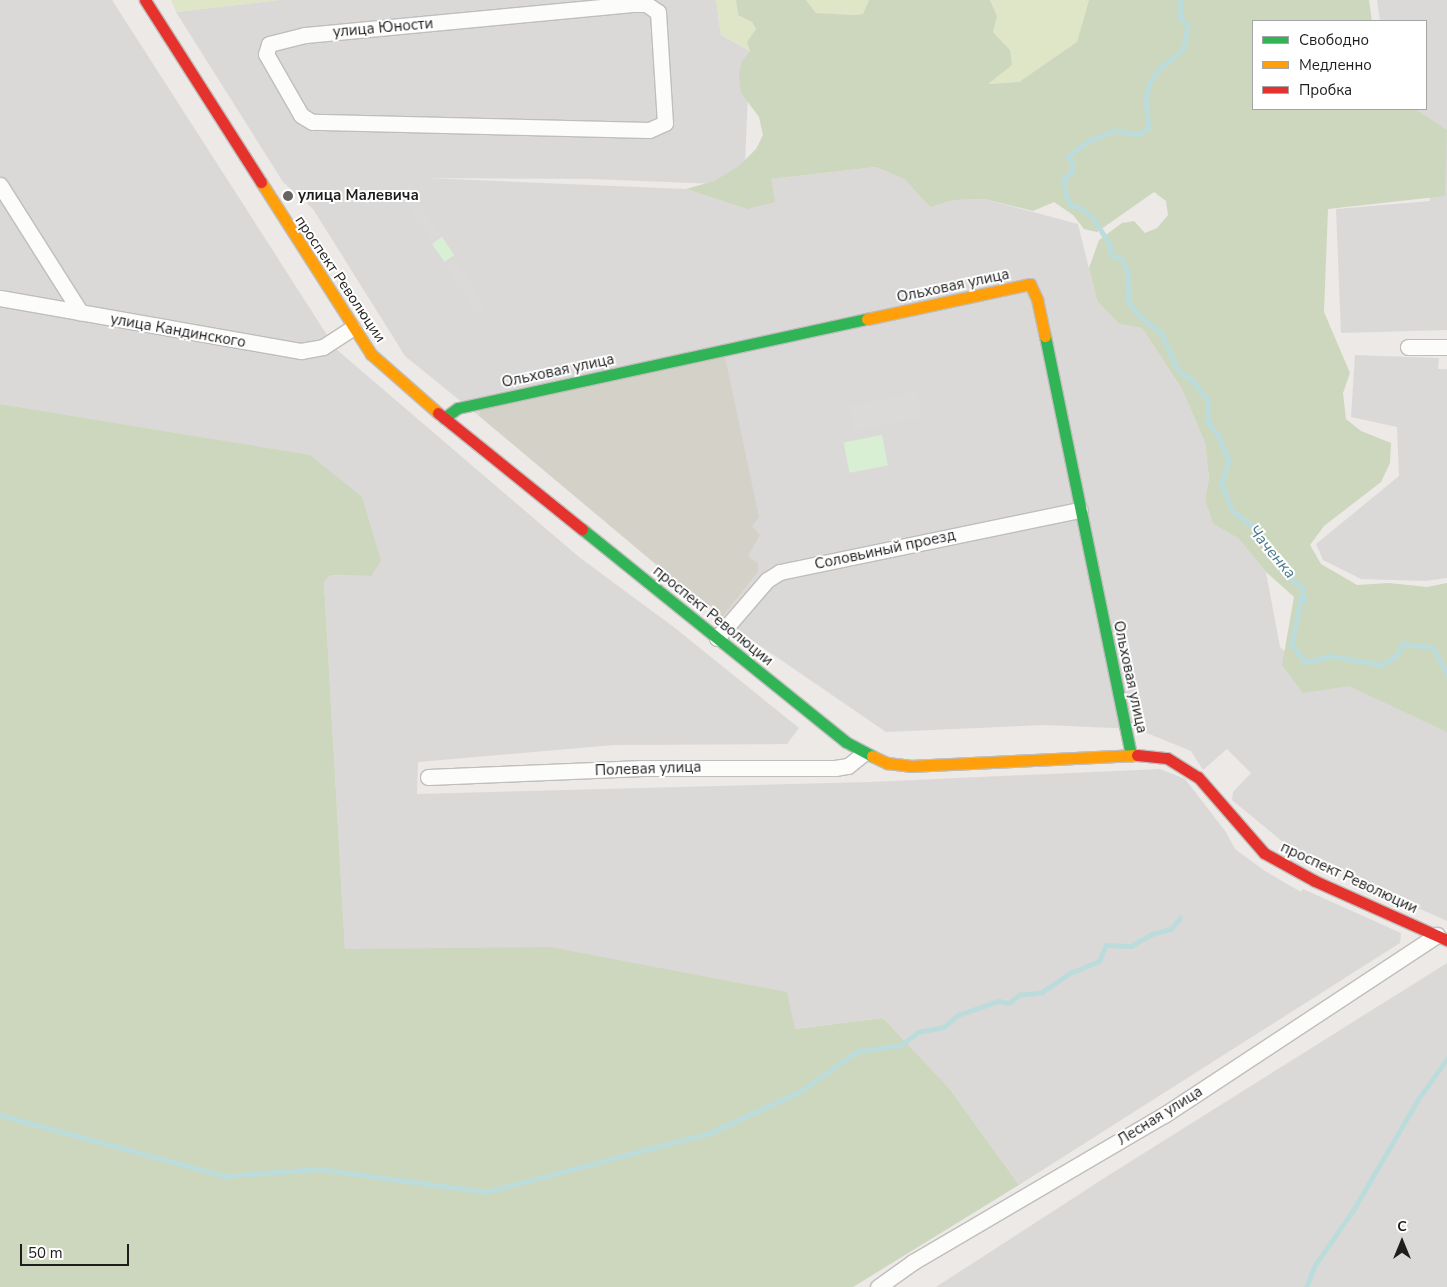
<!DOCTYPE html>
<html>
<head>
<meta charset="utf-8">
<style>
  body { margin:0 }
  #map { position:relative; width:1447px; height:1287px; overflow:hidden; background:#ece9e6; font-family:"Nunito Sans",sans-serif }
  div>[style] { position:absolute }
  .residential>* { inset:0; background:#dbd9d8 }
  .construction>* { inset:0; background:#d4d1c9 }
  .grass>* { inset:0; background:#dee6c7 }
  .forest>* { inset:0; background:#cdd7bd }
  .park>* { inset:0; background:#d9efd4; transform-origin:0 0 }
  .parking>* { inset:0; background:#dcdad9; transform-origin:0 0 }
  .stream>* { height:4.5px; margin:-2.25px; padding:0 2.25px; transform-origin:2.25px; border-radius:2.25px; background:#bcdcdc }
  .roads { filter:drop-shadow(1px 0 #bfbebc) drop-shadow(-1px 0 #bfbebc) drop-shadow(0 1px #bfbebc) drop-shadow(0 -1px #bfbebc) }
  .street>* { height:15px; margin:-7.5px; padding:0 7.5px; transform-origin:7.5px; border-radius:7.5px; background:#fcfcfb }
  .fast>* { height:11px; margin:-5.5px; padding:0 5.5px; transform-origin:5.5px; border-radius:5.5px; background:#30b455 }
  .slow>* { height:11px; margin:-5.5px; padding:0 5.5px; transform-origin:5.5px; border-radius:5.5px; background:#ff9f0a }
  .jam>* { height:11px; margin:-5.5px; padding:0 5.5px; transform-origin:5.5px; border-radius:5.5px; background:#e5322d }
  .dots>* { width:14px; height:14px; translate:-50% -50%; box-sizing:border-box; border:2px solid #fff; border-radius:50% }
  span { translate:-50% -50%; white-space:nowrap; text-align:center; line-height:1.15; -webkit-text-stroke:4px #fff; paint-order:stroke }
  .street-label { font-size:15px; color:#1d1d1d }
  .poi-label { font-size:15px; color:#1d1d1d; font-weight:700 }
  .left { translate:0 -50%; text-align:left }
  .water-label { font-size:16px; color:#487a8e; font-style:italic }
  .legend { position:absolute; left:1252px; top:20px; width:175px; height:90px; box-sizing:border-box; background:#fff; border:1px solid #a5a5a5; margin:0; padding:6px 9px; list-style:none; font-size:15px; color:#1d1d1d }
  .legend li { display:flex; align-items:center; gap:10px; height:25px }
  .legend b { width:25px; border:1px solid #a5a5a5 }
  .north { position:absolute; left:1377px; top:1217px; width:50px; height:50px; -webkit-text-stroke:4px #fff; paint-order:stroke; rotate:0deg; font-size:14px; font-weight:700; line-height:20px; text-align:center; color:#1d1d1d }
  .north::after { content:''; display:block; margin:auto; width:18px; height:22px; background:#1d1d1d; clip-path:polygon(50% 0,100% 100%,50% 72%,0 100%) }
  .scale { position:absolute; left:20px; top:1244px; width:109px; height:22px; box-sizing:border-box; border:2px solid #1d1d1d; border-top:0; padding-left:6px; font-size:15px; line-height:18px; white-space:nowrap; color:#1d1d1d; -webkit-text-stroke:4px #fff; paint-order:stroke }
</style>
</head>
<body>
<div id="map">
  <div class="residential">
    <i style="clip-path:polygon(0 0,112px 0,336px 349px,579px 557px,675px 628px,799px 728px,787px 744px,614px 745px,418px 762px,417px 794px,870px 782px,1160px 769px,1185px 779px,1226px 832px,1235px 849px,1265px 871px,1301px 892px,1303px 889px,1401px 933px,1400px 943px,1019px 1185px,949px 1088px,883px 1018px,794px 1029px,345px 949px,324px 582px,331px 575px,371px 576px,309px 455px,0 404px)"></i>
    <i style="clip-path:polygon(279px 0,716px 0,721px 35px,750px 51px,744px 185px,591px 179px,426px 178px,686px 189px,747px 209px,771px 179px,876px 167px,904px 179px,930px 207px,954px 200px,984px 199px,1078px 224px,1097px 301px,1119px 324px,1142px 328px,1182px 389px,1205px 443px,1209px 479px,1205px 500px,1213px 524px,1239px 539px,1266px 572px,1280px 647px,1303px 667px,1447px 720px,1447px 921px,1317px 863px,1283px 842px,1232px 800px,1233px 792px,1251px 773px,1227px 749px,1203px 770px,1191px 751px,1137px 729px,1044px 725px,886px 732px,721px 619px,758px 572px,480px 409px,479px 416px,405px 356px,313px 209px,283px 182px,176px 12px)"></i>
    <i style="clip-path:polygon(1377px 0,1447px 0,1447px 330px,1341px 333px,1336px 209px,1430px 201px,1426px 152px,1406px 109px,1426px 109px,1426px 21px,1380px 21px)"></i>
    <i style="clip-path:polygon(1355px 355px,1439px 358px,1438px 369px,1447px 369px,1447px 578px,1425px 581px,1361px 579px,1323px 560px,1316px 544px,1399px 476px,1397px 427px,1351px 417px)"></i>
    <i style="clip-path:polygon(1447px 963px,1447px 1287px,936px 1287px,1109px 1175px)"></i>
  </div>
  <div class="construction">
    <i style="clip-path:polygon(725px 357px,759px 517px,752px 526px,760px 535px,748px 556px,758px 563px,758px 572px,721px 619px,479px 416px,480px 409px)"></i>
  </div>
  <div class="grass">
    <i style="clip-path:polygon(171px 0,279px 0,176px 12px)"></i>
    <i style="clip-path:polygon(716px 0,736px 0,738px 15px,752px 22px,756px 30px,750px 51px,721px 35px)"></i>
    <i style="clip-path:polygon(806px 0,869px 0,863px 14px,855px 15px,816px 13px)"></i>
    <i style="clip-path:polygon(990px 0,1089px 0,1077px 42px,1019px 82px,987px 84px,1005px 44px,993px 32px,997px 16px)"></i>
  </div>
  <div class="forest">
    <i style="clip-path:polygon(736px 0,806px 0,816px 13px,855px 15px,863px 14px,869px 0,990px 0,997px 16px,993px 32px,1010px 50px,1012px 65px,988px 84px,1019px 82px,1077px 42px,1089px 0,1369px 0,1372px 21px,1253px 21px,1253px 109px,1415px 109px,1447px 130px,1445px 196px,1328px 209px,1324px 312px,1350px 373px,1343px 393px,1346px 419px,1361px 431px,1391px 443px,1390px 463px,1381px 482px,1324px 526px,1310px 545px,1321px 564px,1357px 585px,1389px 583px,1427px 587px,1447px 583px,1447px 732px,1349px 686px,1303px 693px,1282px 665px,1294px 597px,1266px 572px,1239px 539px,1213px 524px,1205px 500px,1209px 478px,1205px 443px,1182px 389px,1142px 328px,1119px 324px,1097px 301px,1089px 268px,1099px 240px,1122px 223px,1134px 221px,1145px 233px,1157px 228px,1168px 215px,1166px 201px,1154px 192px,1097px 232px,1084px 229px,1073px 215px,1054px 202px,1033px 211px,984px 199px,954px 200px,930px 207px,904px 179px,876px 167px,771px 179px,775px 202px,747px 209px,686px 189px,714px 181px,739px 166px,756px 149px,763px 135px,759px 117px,741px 93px,739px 77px,741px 63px,750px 51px,747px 42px,756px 29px,752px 22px,738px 15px)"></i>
    <i style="clip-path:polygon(0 404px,310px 455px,362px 497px,381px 561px,371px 576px,331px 575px,324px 582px,345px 949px,550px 947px,787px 992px,795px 1029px,883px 1018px,949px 1088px,1019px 1185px,853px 1287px,0 1287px)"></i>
  </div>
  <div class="park">
    <i style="left:442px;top:237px;width:22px;height:12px;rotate:56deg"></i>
    <i style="left:882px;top:435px;width:31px;height:39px;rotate:79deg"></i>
  </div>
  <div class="parking">
    <i style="left:409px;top:187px;width:56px;height:11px;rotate:57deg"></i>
    <i style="left:455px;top:259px;width:57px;height:12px;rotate:57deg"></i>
    <i style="left:917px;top:392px;width:25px;height:70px;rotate:78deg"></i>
  </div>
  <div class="stream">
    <i style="left:1181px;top:0;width:17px;rotate:93deg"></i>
    <i style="left:1180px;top:17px;width:12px;rotate:48deg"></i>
    <i style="left:1188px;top:26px;width:23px;rotate:100deg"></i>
    <i style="left:1184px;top:49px;width:33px;rotate:140deg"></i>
    <i style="left:1159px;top:70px;width:16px;rotate:125deg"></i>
    <i style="left:1150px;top:83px;width:16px;rotate:105deg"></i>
    <i style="left:1146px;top:98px;width:30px;rotate:84deg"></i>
    <i style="left:1149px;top:128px;width:12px;rotate:145deg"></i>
    <i style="left:1139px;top:135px;width:25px;rotate:-171deg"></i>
    <i style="left:1114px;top:131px;width:28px;rotate:157deg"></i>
    <i style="left:1088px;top:142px;width:25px;rotate:143deg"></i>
    <i style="left:1068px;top:157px;width:8px;rotate:50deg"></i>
    <i style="left:1073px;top:163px;width:10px;rotate:96deg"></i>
    <i style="left:1072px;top:173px;width:9px;rotate:148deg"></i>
    <i style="left:1064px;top:178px;width:16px;rotate:83deg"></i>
    <i style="left:1066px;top:194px;width:12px;rotate:66deg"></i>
    <i style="left:1071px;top:205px;width:10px;rotate:17deg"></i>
    <i style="left:1081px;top:208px;width:17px;rotate:40deg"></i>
    <i style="left:1094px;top:219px;width:32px;rotate:58deg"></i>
    <i style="left:1111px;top:246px;width:8px;rotate:90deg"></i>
    <i style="left:1111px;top:254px;width:13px;rotate:27deg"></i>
    <i style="left:1123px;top:260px;width:15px;rotate:70deg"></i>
    <i style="left:1128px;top:274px;width:29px;rotate:88deg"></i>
    <i style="left:1129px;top:303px;width:17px;rotate:50deg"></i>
    <i style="left:1140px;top:316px;width:28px;rotate:39deg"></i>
    <i style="left:1162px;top:334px;width:39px;rotate:66deg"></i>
    <i style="left:1178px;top:370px;width:16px;rotate:35deg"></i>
    <i style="left:1191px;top:379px;width:26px;rotate:50deg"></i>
    <i style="left:1208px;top:399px;width:23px;rotate:90deg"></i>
    <i style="left:1208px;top:422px;width:16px;rotate:52deg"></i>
    <i style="left:1218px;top:435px;width:28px;rotate:67deg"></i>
    <i style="left:1229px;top:461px;width:24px;rotate:107deg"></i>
    <i style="left:1222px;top:484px;width:28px;rotate:69deg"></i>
    <i style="left:1232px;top:510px;width:34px;rotate:38deg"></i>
    <i style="left:1259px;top:531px;width:51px;rotate:57.9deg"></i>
    <i style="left:1286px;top:574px;width:21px;rotate:39deg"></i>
    <i style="left:1302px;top:587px;width:14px;rotate:78deg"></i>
    <i style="left:1305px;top:601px;width:5px;rotate:-143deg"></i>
    <i style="left:1301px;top:598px;width:48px;rotate:100.8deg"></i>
    <i style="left:1292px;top:645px;width:22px;rotate:51deg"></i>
    <i style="left:1306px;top:662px;width:27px;rotate:-13deg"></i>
    <i style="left:1332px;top:656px;width:51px;rotate:10.2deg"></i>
    <i style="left:1382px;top:665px;width:17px;rotate:-33deg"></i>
    <i style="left:1396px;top:656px;width:14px;rotate:-60deg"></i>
    <i style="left:1403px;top:644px;width:30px;rotate:6deg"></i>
    <i style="left:1433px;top:647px;width:30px;rotate:62deg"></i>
    <i style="left:0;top:1115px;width:233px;rotate:15.2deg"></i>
    <i style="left:225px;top:1176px;width:94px;rotate:-4.3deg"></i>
    <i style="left:319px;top:1169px;width:169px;rotate:7.8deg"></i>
    <i style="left:486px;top:1192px;width:232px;rotate:-14.8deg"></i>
    <i style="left:710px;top:1133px;width:98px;rotate:-24.7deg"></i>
    <i style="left:799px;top:1092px;width:72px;rotate:-34.8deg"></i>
    <i style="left:858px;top:1051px;width:43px;rotate:-7.9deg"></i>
    <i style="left:901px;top:1045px;width:21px;rotate:-37deg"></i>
    <i style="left:918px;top:1032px;width:26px;rotate:-11deg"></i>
    <i style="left:944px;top:1027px;width:18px;rotate:-41deg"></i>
    <i style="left:958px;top:1015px;width:43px;rotate:-18.9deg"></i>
    <i style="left:999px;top:1001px;width:10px;rotate:11deg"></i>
    <i style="left:1009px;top:1003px;width:13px;rotate:-39deg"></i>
    <i style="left:1019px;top:995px;width:23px;rotate:-7deg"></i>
    <i style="left:1042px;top:992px;width:34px;rotate:-34deg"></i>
    <i style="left:1070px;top:973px;width:31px;rotate:-22deg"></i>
    <i style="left:1099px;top:961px;width:17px;rotate:-66deg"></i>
    <i style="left:1106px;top:945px;width:25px;rotate:2deg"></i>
    <i style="left:1131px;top:946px;width:24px;rotate:-30deg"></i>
    <i style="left:1152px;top:934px;width:20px;rotate:-15deg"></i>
    <i style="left:1171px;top:929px;width:14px;rotate:-51deg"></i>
    <i style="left:1306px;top:1287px;width:24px;rotate:-68deg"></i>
    <i style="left:1315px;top:1265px;width:65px;rotate:-55.1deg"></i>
    <i style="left:1352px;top:1212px;width:132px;rotate:-59.6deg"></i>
    <i style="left:1419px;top:1098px;width:48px;rotate:-54.3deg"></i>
  </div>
  <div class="roads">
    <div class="street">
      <i style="left:636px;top:4px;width:10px"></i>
      <i style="left:646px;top:4px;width:14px;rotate:34deg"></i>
      <i style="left:658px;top:12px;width:111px;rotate:86.4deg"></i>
      <i style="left:665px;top:123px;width:17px;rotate:156deg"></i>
      <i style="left:649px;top:130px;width:337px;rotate:-178.6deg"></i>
      <i style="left:312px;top:122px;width:13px;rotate:-148deg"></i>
      <i style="left:301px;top:115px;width:70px;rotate:-119.8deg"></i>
      <i style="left:266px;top:54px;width:10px;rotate:-73deg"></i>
      <i style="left:269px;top:44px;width:37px;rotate:-14deg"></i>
      <i style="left:305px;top:35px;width:332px;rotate:-5.4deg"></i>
      <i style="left:0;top:185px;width:151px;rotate:57.7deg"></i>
      <i style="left:0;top:298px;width:306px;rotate:10deg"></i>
      <i style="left:301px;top:351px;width:22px;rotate:-10deg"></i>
      <i style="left:323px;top:347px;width:35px;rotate:-33deg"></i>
      <i style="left:1408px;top:347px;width:39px"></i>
      <i style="left:717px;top:638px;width:77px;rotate:-49.2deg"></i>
      <i style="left:767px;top:580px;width:15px;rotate:-32deg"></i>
      <i style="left:780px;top:572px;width:306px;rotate:-11.7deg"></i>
      <i style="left:428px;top:777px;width:214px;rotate:-2.4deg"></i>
      <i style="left:642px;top:768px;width:193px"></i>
      <i style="left:835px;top:768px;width:13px;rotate:-9deg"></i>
      <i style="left:848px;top:766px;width:19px;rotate:-39deg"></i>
      <i style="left:878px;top:1287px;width:43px;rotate:-35.5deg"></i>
      <i style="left:913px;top:1262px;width:291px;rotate:-30.4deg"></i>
      <i style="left:1164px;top:1115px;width:327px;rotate:-33.4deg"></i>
    </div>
    <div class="fast">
      <i style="left:1045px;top:336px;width:428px;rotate:78.4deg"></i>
      <i style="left:444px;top:418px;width:17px;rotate:-36deg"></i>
      <i style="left:458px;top:408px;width:419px;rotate:-12.3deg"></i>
      <i style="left:582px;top:529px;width:339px;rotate:38.9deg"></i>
      <i style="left:846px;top:742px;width:30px;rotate:28deg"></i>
    </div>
    <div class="slow">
      <i style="left:261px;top:182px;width:204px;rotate:57.4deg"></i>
      <i style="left:371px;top:354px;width:89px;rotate:41.4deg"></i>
      <i style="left:867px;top:319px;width:167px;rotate:-12.1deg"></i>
      <i style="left:1030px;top:284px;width:17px;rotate:65deg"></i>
      <i style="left:1037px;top:299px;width:38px;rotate:78deg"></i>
      <i style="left:872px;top:756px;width:17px;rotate:25deg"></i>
      <i style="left:887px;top:763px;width:23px;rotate:7deg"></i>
      <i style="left:910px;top:766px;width:227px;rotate:-2.8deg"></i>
    </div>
    <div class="jam">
      <i style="left:145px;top:0;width:216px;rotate:57.5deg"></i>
      <i style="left:438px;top:413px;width:185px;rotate:38.9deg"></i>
      <i style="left:1137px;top:755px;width:30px;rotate:6deg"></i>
      <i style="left:1167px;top:758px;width:36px;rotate:32deg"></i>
      <i style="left:1198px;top:777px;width:101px;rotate:49deg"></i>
      <i style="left:1264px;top:853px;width:58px;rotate:28.8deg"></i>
      <i style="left:1315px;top:881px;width:145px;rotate:24.1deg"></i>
    </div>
  </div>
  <div class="dots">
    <i style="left:288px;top:196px;background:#656463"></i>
  </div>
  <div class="street-label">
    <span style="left:383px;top:28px;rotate:-5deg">улица Юности</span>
    <span style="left:340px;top:279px;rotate:56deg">проспект Революции</span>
    <span style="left:953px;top:286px;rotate:-12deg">Ольховая улица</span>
    <span style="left:178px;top:331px;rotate:10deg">улица Кандинского</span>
    <span style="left:558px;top:371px;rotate:-12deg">Ольховая улица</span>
    <span style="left:885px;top:550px;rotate:-12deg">Соловьиный проезд</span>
    <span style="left:713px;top:616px;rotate:39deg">проспект Революции</span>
    <span style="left:1130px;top:677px;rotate:78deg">Ольховая улица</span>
    <span style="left:648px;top:769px;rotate:-2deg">Полевая улица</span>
    <span style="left:1349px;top:878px;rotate:25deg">проспект Революции</span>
    <span style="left:1160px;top:1116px;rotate:-32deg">Лесная улица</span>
  </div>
  <div class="poi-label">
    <span class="left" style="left:298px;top:196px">улица Малевича</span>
  </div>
  <div class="water-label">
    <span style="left:1272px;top:552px;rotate:50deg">Чаченка</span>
  </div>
  <ul class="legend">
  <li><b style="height:6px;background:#30b455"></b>Свободно</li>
  <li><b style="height:6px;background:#ff9f0a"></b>Медленно</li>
  <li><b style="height:6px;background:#e5322d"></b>Пробка</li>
  </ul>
  <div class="north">С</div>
  <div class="scale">50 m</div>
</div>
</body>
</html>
